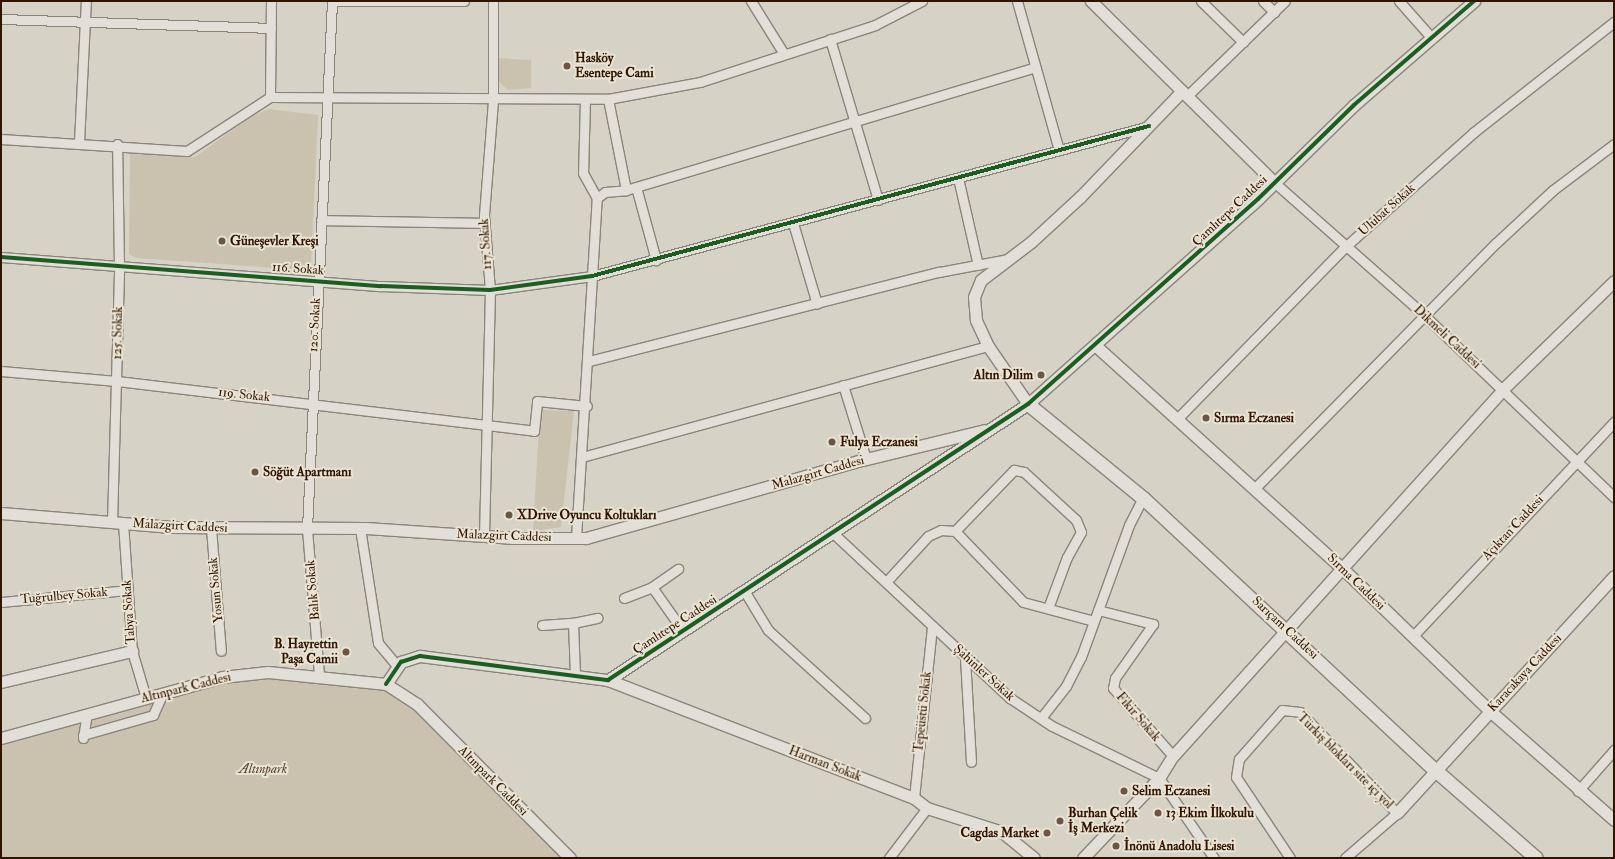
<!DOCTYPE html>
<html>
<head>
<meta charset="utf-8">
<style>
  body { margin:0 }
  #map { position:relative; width:1615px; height:859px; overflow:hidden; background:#d6d2c5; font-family:"IM FELL Double Pica",serif }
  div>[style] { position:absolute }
  .green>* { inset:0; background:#cac2af }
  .roads { filter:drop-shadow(1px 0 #8b847b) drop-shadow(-1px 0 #8b847b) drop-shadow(0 1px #8b847b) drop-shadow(0 -1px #8b847b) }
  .minor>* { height:9px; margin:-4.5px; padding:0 4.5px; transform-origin:4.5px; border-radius:4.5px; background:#e1dfd8 }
  .tertiary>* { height:11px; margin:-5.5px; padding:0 5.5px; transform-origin:5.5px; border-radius:5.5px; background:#e1dfd8 }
  .secondary>* { height:13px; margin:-6.5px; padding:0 6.5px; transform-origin:6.5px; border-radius:6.5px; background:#e1dfd8 }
  .cycleway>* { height:4px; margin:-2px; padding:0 2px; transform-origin:2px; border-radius:2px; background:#1b5e20 }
  .dots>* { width:11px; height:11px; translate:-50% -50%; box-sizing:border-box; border:2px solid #eae4d4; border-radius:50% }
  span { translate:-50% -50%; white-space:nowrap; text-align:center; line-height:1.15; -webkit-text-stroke:4px #eae4d4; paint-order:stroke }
  .poi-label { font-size:13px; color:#311400; font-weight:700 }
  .left { translate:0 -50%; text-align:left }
  .right { translate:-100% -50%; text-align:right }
  .street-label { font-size:13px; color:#311400 }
  .park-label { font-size:13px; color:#5c442f; font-style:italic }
  .frame { position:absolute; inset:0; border:2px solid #311400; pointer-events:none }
</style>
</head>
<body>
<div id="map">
  <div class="green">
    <i style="clip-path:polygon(497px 58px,531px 60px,531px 88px,508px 90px,499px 82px)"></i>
    <i style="clip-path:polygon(269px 109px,318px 115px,311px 265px,303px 270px,136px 258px,129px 254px,130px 154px,195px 157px,249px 118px)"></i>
    <i style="clip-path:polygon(540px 410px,574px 411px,561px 527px,533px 531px)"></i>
    <i style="clip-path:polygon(268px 672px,400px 690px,570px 858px,1px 858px,1px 738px,222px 677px)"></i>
  </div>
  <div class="roads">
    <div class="minor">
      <i style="left:751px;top:1px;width:62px;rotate:58.1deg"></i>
      <i style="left:1017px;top:1px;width:155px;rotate:74.3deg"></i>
      <i style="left:1201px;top:1px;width:59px;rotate:44.3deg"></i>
      <i style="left:1263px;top:1px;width:16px;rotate:45deg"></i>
      <i style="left:1399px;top:1px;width:48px;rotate:48.4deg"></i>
      <i style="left:1px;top:19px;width:270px;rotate:1.9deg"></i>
      <i style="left:830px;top:39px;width:168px;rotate:73.4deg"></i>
      <i style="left:1187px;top:96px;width:136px;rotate:-44.1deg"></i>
      <i style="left:270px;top:97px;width:96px;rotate:-89.4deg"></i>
      <i style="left:585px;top:99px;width:74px;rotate:91.5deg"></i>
      <i style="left:583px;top:173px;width:29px;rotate:61deg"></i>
      <i style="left:608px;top:99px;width:93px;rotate:78.8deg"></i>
      <i style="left:1px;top:139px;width:186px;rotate:3.7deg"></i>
      <i style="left:187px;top:151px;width:99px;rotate:-33deg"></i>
      <i style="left:270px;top:97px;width:338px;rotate:0.3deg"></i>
      <i style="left:608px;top:99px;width:94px;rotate:-10.5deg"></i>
      <i style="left:700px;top:82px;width:184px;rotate:-18deg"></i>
      <i style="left:875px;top:25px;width:53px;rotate:-27.1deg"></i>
      <i style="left:79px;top:142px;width:141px;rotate:-87.2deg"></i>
      <i style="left:958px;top:178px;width:89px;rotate:77.1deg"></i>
      <i style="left:1275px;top:183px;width:198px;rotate:41.5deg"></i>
      <i style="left:1423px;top:314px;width:265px;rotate:43.8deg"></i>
      <i style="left:636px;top:187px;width:76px;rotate:74.7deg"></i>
      <i style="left:321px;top:220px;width:164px;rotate:1deg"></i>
      <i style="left:793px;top:223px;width:84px;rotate:73.5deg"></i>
      <i style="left:1px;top:257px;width:381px;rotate:4.4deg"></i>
      <i style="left:381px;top:286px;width:109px;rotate:2.1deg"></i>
      <i style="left:490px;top:290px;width:103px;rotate:-7.8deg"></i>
      <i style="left:592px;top:276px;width:577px;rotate:-15.07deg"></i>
      <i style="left:589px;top:361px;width:361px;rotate:-14.3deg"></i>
      <i style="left:939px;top:272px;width:70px;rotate:-10.7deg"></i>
      <i style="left:1px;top:371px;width:116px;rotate:4.9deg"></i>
      <i style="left:117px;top:381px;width:420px;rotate:6.8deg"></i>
      <i style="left:534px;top:431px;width:30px;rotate:-84deg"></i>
      <i style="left:537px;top:401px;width:50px;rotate:5.7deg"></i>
      <i style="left:843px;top:385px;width:77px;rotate:72.7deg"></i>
      <i style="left:1177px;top:419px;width:240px;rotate:-45.7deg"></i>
      <i style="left:1345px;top:247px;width:173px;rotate:-41.7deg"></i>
      <i style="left:1474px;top:132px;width:178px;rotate:-38.2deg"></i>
      <i style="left:582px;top:457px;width:421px;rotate:-15.3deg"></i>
      <i style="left:1255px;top:488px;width:344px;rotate:-45.5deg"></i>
      <i style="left:1496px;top:243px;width:78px;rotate:-42.9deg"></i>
      <i style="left:1553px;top:190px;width:76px;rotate:-37deg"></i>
      <i style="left:112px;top:523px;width:257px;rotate:-88.4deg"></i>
      <i style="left:119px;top:266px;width:122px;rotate:-90.9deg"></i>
      <i style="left:123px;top:523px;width:128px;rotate:86deg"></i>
      <i style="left:132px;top:651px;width:49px;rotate:73.4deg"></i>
      <i style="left:211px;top:528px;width:123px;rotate:85.4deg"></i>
      <i style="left:360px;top:528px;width:116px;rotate:81.1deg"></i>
      <i style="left:378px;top:643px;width:31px;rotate:50deg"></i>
      <i style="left:955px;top:531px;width:85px;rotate:-46deg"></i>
      <i style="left:1014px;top:470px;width:10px;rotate:11deg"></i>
      <i style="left:1024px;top:472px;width:71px;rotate:42.7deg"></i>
      <i style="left:1076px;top:520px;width:13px;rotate:67deg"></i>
      <i style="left:1081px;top:532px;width:29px;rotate:119deg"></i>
      <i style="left:1067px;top:557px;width:54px;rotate:110.4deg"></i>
      <i style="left:834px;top:534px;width:241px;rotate:43deg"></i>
      <i style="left:1010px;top:698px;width:50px;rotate:33.7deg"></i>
      <i style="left:1052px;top:726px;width:119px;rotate:25.9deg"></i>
      <i style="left:1159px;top:778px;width:97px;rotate:55.5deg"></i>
      <i style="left:484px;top:536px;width:246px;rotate:-88.6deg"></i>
      <i style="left:490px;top:290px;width:75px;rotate:-94.6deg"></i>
      <i style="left:484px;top:215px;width:114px;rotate:-85.5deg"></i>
      <i style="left:493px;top:101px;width:100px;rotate:-90deg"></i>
      <i style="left:576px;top:538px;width:341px;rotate:-86.5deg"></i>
      <i style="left:597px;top:198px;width:10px;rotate:-37deg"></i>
      <i style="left:605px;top:192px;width:21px;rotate:-5deg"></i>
      <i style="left:626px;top:190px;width:427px;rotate:-16.7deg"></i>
      <i style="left:886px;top:582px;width:62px;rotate:-47.6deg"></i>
      <i style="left:928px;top:536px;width:14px;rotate:-25deg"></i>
      <i style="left:941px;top:530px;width:14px;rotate:4deg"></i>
      <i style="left:955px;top:531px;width:98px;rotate:46.2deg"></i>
      <i style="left:1023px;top:602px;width:73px;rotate:15deg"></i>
      <i style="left:652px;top:587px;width:54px;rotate:54.8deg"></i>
      <i style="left:745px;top:592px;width:44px;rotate:58.8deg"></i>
      <i style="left:768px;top:630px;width:131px;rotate:42.2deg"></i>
      <i style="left:624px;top:598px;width:30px;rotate:-21deg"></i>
      <i style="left:652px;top:587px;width:32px;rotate:-35deg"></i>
      <i style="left:1px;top:602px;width:127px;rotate:-5.4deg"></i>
      <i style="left:1098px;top:610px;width:57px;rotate:14.3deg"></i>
      <i style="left:1153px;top:624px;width:66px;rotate:125.1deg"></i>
      <i style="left:1115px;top:678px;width:10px;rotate:101deg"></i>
      <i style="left:1113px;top:688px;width:91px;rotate:48.6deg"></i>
      <i style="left:573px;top:623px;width:25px;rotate:-12deg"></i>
      <i style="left:542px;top:625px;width:31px;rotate:-4deg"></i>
      <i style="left:573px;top:623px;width:52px;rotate:87.8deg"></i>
      <i style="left:1413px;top:636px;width:294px;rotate:-46.8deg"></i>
      <i style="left:965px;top:658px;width:104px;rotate:86.7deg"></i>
      <i style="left:319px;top:675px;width:147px;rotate:-94.7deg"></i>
      <i style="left:307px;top:528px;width:528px;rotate:-87.28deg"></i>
      <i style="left:332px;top:1px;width:132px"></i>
      <i style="left:1041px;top:718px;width:41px;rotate:-52deg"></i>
      <i style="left:1066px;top:686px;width:33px;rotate:-63deg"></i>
      <i style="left:1081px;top:657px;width:140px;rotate:-70deg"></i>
      <i style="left:1129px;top:525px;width:30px;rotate:-63deg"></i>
      <i style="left:83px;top:735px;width:73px;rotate:-15.9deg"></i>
      <i style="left:153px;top:715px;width:24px;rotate:-66deg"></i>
      <i style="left:83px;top:738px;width:24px;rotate:-81deg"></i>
      <i style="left:1578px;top:791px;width:55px;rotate:-48.7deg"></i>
      <i style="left:914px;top:798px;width:173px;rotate:-84deg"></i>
      <i style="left:889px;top:858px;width:63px;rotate:-52.8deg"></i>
      <i style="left:1290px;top:858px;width:97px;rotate:-123.7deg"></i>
      <i style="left:1236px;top:777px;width:18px;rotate:-81deg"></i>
      <i style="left:1239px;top:759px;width:65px;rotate:-48.7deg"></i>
      <i style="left:1282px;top:710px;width:18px;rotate:6deg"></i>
      <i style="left:1300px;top:712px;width:140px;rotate:46.2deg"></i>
      <i style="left:1397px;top:813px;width:69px;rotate:139.1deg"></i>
    </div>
    <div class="tertiary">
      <i style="left:1091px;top:1px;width:259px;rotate:44.7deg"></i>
      <i style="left:1096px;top:346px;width:331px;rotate:42.1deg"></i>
      <i style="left:1342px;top:568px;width:206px;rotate:44deg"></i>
      <i style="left:1490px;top:711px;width:165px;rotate:41.3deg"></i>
      <i style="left:1028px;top:404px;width:70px;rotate:-124.6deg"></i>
      <i style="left:988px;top:346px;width:29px;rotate:-115deg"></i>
      <i style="left:976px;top:320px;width:23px;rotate:-95deg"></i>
      <i style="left:974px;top:297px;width:18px;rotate:-68deg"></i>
      <i style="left:981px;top:280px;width:63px;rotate:-37.2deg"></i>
      <i style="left:1031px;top:242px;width:67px;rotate:-42.6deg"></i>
      <i style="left:1080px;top:197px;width:147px;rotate:-46.1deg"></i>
      <i style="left:1px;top:513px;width:171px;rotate:4.7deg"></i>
      <i style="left:171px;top:527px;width:195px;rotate:0.3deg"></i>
      <i style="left:366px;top:528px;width:147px;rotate:3.9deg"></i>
      <i style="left:513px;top:538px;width:73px"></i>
      <i style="left:586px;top:538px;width:291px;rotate:-15.8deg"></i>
      <i style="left:866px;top:459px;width:122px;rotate:-13.7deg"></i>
      <i style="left:608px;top:680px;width:328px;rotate:21.1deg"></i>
      <i style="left:914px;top:798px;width:16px;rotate:38deg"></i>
      <i style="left:927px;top:808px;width:79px;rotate:17.7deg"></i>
      <i style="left:1002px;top:832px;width:41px;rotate:39.1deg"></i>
      <i style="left:1px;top:682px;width:135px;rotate:-13.3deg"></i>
      <i style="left:386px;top:684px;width:27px;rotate:-56deg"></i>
      <i style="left:401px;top:662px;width:20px;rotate:-18deg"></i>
      <i style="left:420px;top:656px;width:190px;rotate:7.3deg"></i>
      <i style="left:608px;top:680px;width:503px;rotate:-33.31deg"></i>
      <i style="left:1028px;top:404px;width:308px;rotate:-41.7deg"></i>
      <i style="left:1258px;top:199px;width:134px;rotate:-44.4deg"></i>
      <i style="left:1354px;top:105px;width:159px;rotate:-40.9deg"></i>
      <i style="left:1px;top:738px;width:229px;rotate:-15.4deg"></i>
      <i style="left:222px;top:677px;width:46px;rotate:-6.2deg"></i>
      <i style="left:268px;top:672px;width:119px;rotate:5.8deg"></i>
      <i style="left:386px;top:684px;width:37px;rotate:33deg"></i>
      <i style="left:417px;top:704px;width:217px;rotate:45.2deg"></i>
      <i style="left:1397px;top:813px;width:321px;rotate:-47.5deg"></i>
      <i style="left:1083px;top:858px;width:110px;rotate:-46.5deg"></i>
      <i style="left:1159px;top:778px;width:26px;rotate:-58deg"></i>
      <i style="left:1173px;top:756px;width:492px;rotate:-48deg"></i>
      <i style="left:1502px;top:390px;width:156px;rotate:-44.2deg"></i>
    </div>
    <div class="secondary">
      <i style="left:1028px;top:404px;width:149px;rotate:39.3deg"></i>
      <i style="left:1143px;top:498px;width:398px;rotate:43deg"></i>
      <i style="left:1434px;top:769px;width:135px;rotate:41.1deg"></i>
    </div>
  </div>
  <div class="cycleway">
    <i style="left:1px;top:257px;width:381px;rotate:4.4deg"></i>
    <i style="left:381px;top:286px;width:109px;rotate:2.1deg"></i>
    <i style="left:490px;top:290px;width:103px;rotate:-7.8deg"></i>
    <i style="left:592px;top:276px;width:577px;rotate:-15.07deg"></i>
    <i style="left:386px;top:684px;width:27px;rotate:-56deg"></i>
    <i style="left:401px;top:662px;width:20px;rotate:-18deg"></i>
    <i style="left:420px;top:656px;width:190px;rotate:7.3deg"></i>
    <i style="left:608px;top:680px;width:503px;rotate:-33.31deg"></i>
    <i style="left:1028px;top:404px;width:308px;rotate:-41.7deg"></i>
    <i style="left:1258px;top:199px;width:134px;rotate:-44.4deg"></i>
    <i style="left:1354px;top:105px;width:159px;rotate:-40.9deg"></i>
  </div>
  <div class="dots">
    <i style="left:567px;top:66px;background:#6b5645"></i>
    <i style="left:222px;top:241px;background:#6b5645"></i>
    <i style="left:1041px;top:375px;background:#6b5645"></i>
    <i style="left:1206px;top:418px;background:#6b5645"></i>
    <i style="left:832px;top:442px;background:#6b5645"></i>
    <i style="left:255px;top:472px;background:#6b5645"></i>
    <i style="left:509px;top:515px;background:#6b5645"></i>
    <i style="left:346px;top:652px;background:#6b5645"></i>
    <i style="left:1124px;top:791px;background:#6b5645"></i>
    <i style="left:1158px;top:813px;background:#6b5645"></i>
    <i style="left:1060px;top:821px;background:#6b5645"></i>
    <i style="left:1047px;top:833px;background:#6b5645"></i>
    <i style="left:1116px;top:846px;background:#6b5645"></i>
  </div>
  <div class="poi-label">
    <span class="left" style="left:575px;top:66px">Hasköy<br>Esentepe Cami</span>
    <span class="left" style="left:230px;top:241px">Güneşevler Kreşi</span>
    <span class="right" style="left:1033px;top:375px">Altın Dilim</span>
    <span class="left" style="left:1214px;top:418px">Sırma Eczanesi</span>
    <span class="left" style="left:840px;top:442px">Fulya Eczanesi</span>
    <span class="left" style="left:263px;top:472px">Söğüt Apartmanı</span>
    <span class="left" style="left:517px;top:515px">XDrive Oyuncu Koltukları</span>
    <span class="right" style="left:338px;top:652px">B. Hayrettin<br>Paşa Camii</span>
    <span class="left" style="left:1132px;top:791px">Selim Eczanesi</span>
    <span class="left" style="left:1166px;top:813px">13 Ekim İlkokulu</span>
    <span class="left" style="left:1068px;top:821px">Burhan Çelik<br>İş Merkezi</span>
    <span class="right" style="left:1039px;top:833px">Cagdas Market</span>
    <span class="left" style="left:1124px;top:846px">İnönü Anadolu Lisesi</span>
  </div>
  <div class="street-label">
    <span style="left:1387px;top:210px;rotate:-42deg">Ulubat Sokak</span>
    <span style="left:1230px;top:211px;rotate:-43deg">Çamlıtepe Caddesi</span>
    <span style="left:486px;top:244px;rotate:-94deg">117. Sokak</span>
    <span style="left:298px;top:269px;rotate:4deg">116. Sokak</span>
    <span style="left:315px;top:325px;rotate:-87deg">120. Sokak</span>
    <span style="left:118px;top:333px;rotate:-89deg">125. Sokak</span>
    <span style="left:1447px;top:337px;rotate:43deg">Dikmeli Caddesi</span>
    <span style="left:244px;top:395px;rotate:6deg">119. Sokak</span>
    <span style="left:818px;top:473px;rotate:-16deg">Malazgirt Caddesi</span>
    <span style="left:180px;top:526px;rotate:3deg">Malazgirt Caddesi</span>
    <span style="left:1513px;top:528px;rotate:-47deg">Açıktan Caddesi</span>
    <span style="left:504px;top:536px;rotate:2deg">Malazgirt Caddesi</span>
    <span style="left:1356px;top:582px;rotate:44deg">Sırma Caddesi</span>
    <span style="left:216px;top:590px;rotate:-95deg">Yosun Sokak</span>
    <span style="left:313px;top:590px;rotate:-95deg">Balık Sokak</span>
    <span style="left:64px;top:596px;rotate:-5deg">Tuğrulbey Sokak</span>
    <span style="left:129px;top:612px;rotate:-94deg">Tabya Sokak</span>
    <span style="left:675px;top:625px;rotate:-33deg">Çamlıtepe Caddesi</span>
    <span style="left:1285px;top:628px;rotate:43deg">Sarıçam Caddesi</span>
    <span style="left:984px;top:673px;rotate:42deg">Şahinler Sokak</span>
    <span style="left:1525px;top:673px;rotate:-47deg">Karacakaya Caddesi</span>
    <span style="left:186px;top:688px;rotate:-14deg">Altınpark Caddesi</span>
    <span style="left:923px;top:712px;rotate:-84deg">Tepeüstü Sokak</span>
    <span style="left:1138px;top:717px;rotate:49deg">Fikir Sokak</span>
    <span style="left:1345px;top:761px;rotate:45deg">Türkiş blokları site içi yol</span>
    <span style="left:825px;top:764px;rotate:21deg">Harman Sokak</span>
    <span style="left:493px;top:781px;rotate:45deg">Altınpark Caddesi</span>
  </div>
  <div class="park-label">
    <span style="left:263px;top:769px">Altınpark</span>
  </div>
  <div class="frame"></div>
</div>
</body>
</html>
